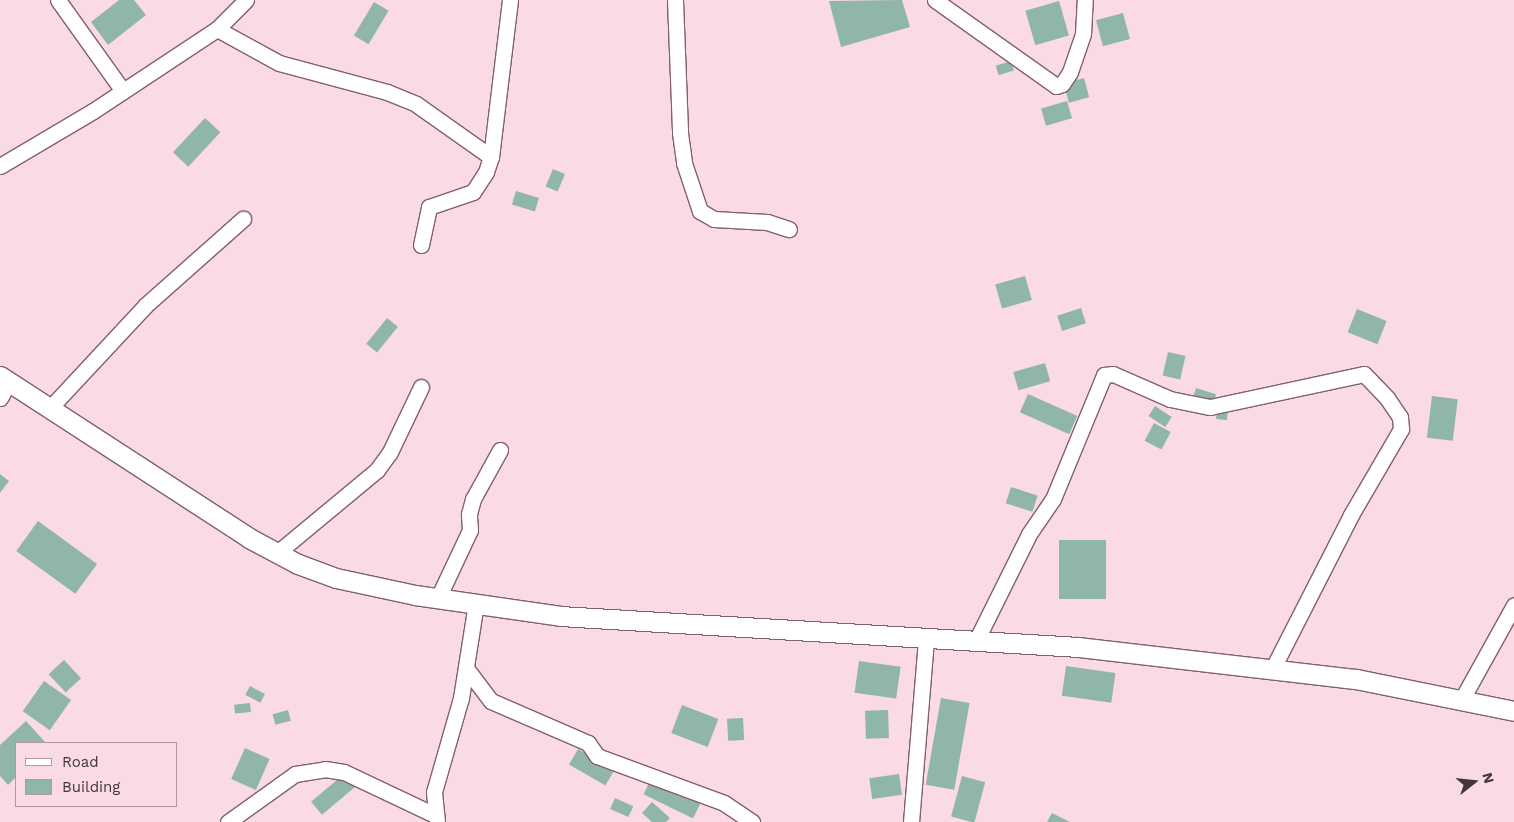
<!DOCTYPE html>
<html>
<head>
<meta charset="utf-8">
<style>
  body { margin:0 }
  #map { position:relative; width:1514px; height:822px; overflow:hidden; background:#fadbe4; font-family:"Work Sans",sans-serif }
  div>[style] { position:absolute }
  .building>* { inset:0; background:#90b6a9; transform-origin:0 0 }
  .roads { filter:drop-shadow(1px 0 #81606b) drop-shadow(-1px 0 #81606b) drop-shadow(0 1px #81606b) drop-shadow(0 -1px #81606b) }
  .minor>* { height:15px; margin:-7.5px; padding:0 7.5px; transform-origin:7.5px; border-radius:7.5px; background:#fff }
  .major>* { height:19px; margin:-9.5px; padding:0 9.5px; transform-origin:9.5px; border-radius:9.5px; background:#fff }
  span { translate:-50% -50%; white-space:nowrap; text-align:center; line-height:1.15; -webkit-text-stroke:4px #fadbe4; paint-order:stroke }
  .legend { position:absolute; left:15px; top:742px; width:162px; height:65px; box-sizing:border-box; background:#fadbe4; border:1px solid #b199a0; margin:0; padding:6px 9px; list-style:none; font-size:15px; color:#443539 }
  .legend li { display:flex; align-items:center; gap:10px; height:25px }
  .legend b { width:25px; border:1px solid #b199a0 }
  .north { position:absolute; left:1449px; top:757px; width:50px; height:50px; -webkit-text-stroke:4px #fadbe4; paint-order:stroke; rotate:74deg; font-size:14px; font-weight:700; line-height:20px; text-align:center; color:#443539 }
  .north::after { content:''; display:block; margin:auto; width:18px; height:22px; background:#443539; clip-path:polygon(50% 0,100% 100%,50% 72%,0 100%) }
</style>
</head>
<body>
<div id="map">
  <div class="building">
    <i style="clip-path:polygon(119px 0,134px 0,146px 15px,108px 45px,91px 22px)"></i>
    <i style="clip-path:polygon(902px 0,910px 27px,841px 47px,829px 1px)"></i>
    <i style="left:1059px;top:1px;width:36px;height:35px;rotate:74deg"></i>
    <i style="left:374px;top:2px;width:17px;height:39px;rotate:31deg"></i>
    <i style="left:1123px;top:13px;width:27px;height:28px;rotate:75deg"></i>
    <i style="left:1011px;top:61px;width:10px;height:16px;rotate:73deg"></i>
    <i style="left:1084px;top:78px;width:20px;height:21px;rotate:75deg"></i>
    <i style="left:1067px;top:101px;width:18px;height:27px;rotate:74deg"></i>
    <i style="left:205px;top:118px;width:21px;height:47px;rotate:43deg"></i>
    <i style="left:553px;top:169px;width:13px;height:19px;rotate:23deg"></i>
    <i style="left:516px;top:191px;width:24px;height:14px;rotate:17deg"></i>
    <i style="left:1025px;top:276px;width:25px;height:31px;rotate:74deg"></i>
    <i style="left:1081px;top:308px;width:16px;height:25px;rotate:72deg"></i>
    <i style="left:1357px;top:309px;width:32px;height:25px;rotate:22deg"></i>
    <i style="left:387px;top:318px;width:14px;height:33px;rotate:39deg"></i>
    <i style="left:1168px;top:352px;width:18px;height:24px;rotate:13deg"></i>
    <i style="left:1045px;top:363px;width:19px;height:33px;rotate:74deg"></i>
    <i style="left:1196px;top:388px;width:21px;height:11px;rotate:17deg"></i>
    <i style="left:1028px;top:394px;width:54px;height:20px;rotate:24deg"></i>
    <i style="left:1432px;top:396px;width:26px;height:42px;rotate:7deg"></i>
    <i style="left:1155px;top:406px;width:20px;height:12px;rotate:33deg"></i>
    <i style="left:1217px;top:408px;width:11px;height:11px;rotate:5deg"></i>
    <i style="left:1154px;top:423px;width:19px;height:20px;rotate:28deg"></i>
    <i style="clip-path:polygon(0 474px,9px 481px,0 493px)"></i>
    <i style="left:1011px;top:487px;width:28px;height:17px;rotate:18deg"></i>
    <i style="left:38px;top:521px;width:73px;height:37px;rotate:36deg"></i>
    <i style="left:1059px;top:540px;width:47px;height:59px"></i>
    <i style="left:64px;top:660px;width:25px;height:21px;rotate:47deg"></i>
    <i style="left:859px;top:661px;width:42px;height:32px;rotate:8deg"></i>
    <i style="left:1066px;top:666px;width:50px;height:30px;rotate:8deg"></i>
    <i style="left:44px;top:681px;width:33px;height:37px;rotate:35deg"></i>
    <i style="left:250px;top:686px;width:17px;height:10px;rotate:28deg"></i>
    <i style="left:941px;top:698px;width:29px;height:88px;rotate:10deg"></i>
    <i style="left:250px;top:703px;width:9px;height:16px;rotate:84deg"></i>
    <i style="left:682px;top:705px;width:39px;height:30px;rotate:21deg"></i>
    <i style="left:288px;top:710px;width:11px;height:16px;rotate:75deg"></i>
    <i style="left:888px;top:710px;width:28px;height:23px;rotate:88deg"></i>
    <i style="left:743px;top:718px;width:22px;height:16px;rotate:87deg"></i>
    <i style="clip-path:polygon(26px 721px,46px 743px,16px 743px,16px 777px,8px 785px,0 776px,0 745px)"></i>
    <i style="left:245px;top:748px;width:27px;height:34px;rotate:24deg"></i>
    <i style="left:578px;top:749px;width:42px;height:18px;rotate:30deg"></i>
    <i style="left:344px;top:774px;width:17px;height:43px;rotate:50deg"></i>
    <i style="left:899px;top:774px;width:21px;height:30px;rotate:82deg"></i>
    <i style="left:962px;top:776px;width:24px;height:42px;rotate:15deg"></i>
    <i style="left:651px;top:779px;width:55px;height:17px;rotate:26deg"></i>
    <i style="left:615px;top:798px;width:20px;height:12px;rotate:24deg"></i>
    <i style="clip-path:polygon(652px 802px,670px 818px,666px 822px,652px 822px,642px 813px)"></i>
    <i style="clip-path:polygon(1052px 813px,1070px 822px,1047px 822px)"></i>
  </div>
  <div class="roads">
    <div class="minor">
      <i style="left:58px;top:0;width:112px;rotate:54.5deg"></i>
      <i style="left:675px;top:0;width:133px;rotate:87.8deg"></i>
      <i style="left:680px;top:133px;width:30px;rotate:82deg"></i>
      <i style="left:684px;top:163px;width:51px;rotate:71.6deg"></i>
      <i style="left:700px;top:211px;width:16px;rotate:30deg"></i>
      <i style="left:714px;top:219px;width:53px;rotate:3.2deg"></i>
      <i style="left:767px;top:222px;width:23px;rotate:18deg"></i>
      <i style="left:935px;top:0;width:148px;rotate:35.4deg"></i>
      <i style="left:1056px;top:86px;width:6px;rotate:-18deg"></i>
      <i style="left:1062px;top:84px;width:14px;rotate:-56deg"></i>
      <i style="left:1070px;top:72px;width:40px;rotate:-71.1deg"></i>
      <i style="left:1083px;top:34px;width:34px;rotate:-87deg"></i>
      <i style="left:217px;top:29px;width:71px;rotate:28.7deg"></i>
      <i style="left:279px;top:63px;width:112px;rotate:15deg"></i>
      <i style="left:387px;top:92px;width:31px;rotate:22deg"></i>
      <i style="left:416px;top:104px;width:92px;rotate:35.2deg"></i>
      <i style="left:0;top:166px;width:108px;rotate:-30.6deg"></i>
      <i style="left:93px;top:111px;width:149px;rotate:-33.5deg"></i>
      <i style="left:217px;top:29px;width:41px;rotate:-45deg"></i>
      <i style="left:421px;top:245px;width:39px;rotate:-78deg"></i>
      <i style="left:429px;top:207px;width:46px;rotate:-18.8deg"></i>
      <i style="left:473px;top:192px;width:24px;rotate:-57deg"></i>
      <i style="left:486px;top:172px;width:16px;rotate:-72deg"></i>
      <i style="left:491px;top:157px;width:158px;rotate:-83.1deg"></i>
      <i style="left:0;top:398px;width:18px;rotate:-61deg"></i>
      <i style="left:49px;top:409px;width:142px;rotate:-47deg"></i>
      <i style="left:146px;top:305px;width:130px;rotate:-41.6deg"></i>
      <i style="left:277px;top:553px;width:130px;rotate:-39.7deg"></i>
      <i style="left:377px;top:470px;width:22px;rotate:-54deg"></i>
      <i style="left:390px;top:452px;width:72px;rotate:-64.5deg"></i>
      <i style="left:438px;top:598px;width:75px;rotate:-64.8deg"></i>
      <i style="left:470px;top:530px;width:16px;rotate:-94deg"></i>
      <i style="left:469px;top:514px;width:16px;rotate:-75deg"></i>
      <i style="left:473px;top:499px;width:56px;rotate:-61.1deg"></i>
      <i style="left:976px;top:641px;width:119px;rotate:-63.6deg"></i>
      <i style="left:1029px;top:534px;width:42px;rotate:-55.6deg"></i>
      <i style="left:1053px;top:499px;width:134px;rotate:-67.6deg"></i>
      <i style="left:1104px;top:375px;width:9px;rotate:-6deg"></i>
      <i style="left:1113px;top:374px;width:62px;rotate:23.7deg"></i>
      <i style="left:1170px;top:399px;width:41px;rotate:11.3deg"></i>
      <i style="left:1210px;top:407px;width:157px;rotate:-12.1deg"></i>
      <i style="left:1364px;top:374px;width:33px;rotate:46deg"></i>
      <i style="left:1387px;top:398px;width:23px;rotate:56deg"></i>
      <i style="left:1400px;top:417px;width:12px;rotate:85deg"></i>
      <i style="left:1401px;top:429px;width:99px;rotate:120.2deg"></i>
      <i style="left:1351px;top:515px;width:174px;rotate:117deg"></i>
      <i style="left:466px;top:668px;width:41px;rotate:52.9deg"></i>
      <i style="left:491px;top:701px;width:106px;rotate:23.4deg"></i>
      <i style="left:588px;top:743px;width:16px;rotate:55deg"></i>
      <i style="left:597px;top:756px;width:135px;rotate:20.3deg"></i>
      <i style="left:724px;top:803px;width:34px;rotate:34deg"></i>
      <i style="left:1462px;top:699px;width:107px;rotate:-61deg"></i>
      <i style="left:437px;top:821px;width:29px;rotate:-96deg"></i>
      <i style="left:434px;top:792px;width:98px;rotate:-74deg"></i>
      <i style="left:461px;top:698px;width:96px;rotate:-81deg"></i>
      <i style="left:228px;top:822px;width:82px;rotate:-35.6deg"></i>
      <i style="left:295px;top:774px;width:30px;rotate:-9deg"></i>
      <i style="left:325px;top:769px;width:19px;rotate:9deg"></i>
      <i style="left:344px;top:772px;width:101px;rotate:25.3deg"></i>
      <i style="left:911px;top:822px;width:185px;rotate:-85.3deg"></i>
    </div>
    <div class="major">
      <i style="left:0;top:376px;width:297px;rotate:33deg"></i>
      <i style="left:249px;top:538px;width:55px;rotate:28deg"></i>
      <i style="left:298px;top:564px;width:40px;rotate:20.2deg"></i>
      <i style="left:336px;top:578px;width:81px;rotate:12.1deg"></i>
      <i style="left:415px;top:595px;width:147px;rotate:8.2deg"></i>
      <i style="left:560px;top:616px;width:519px;rotate:3.42deg"></i>
      <i style="left:1078px;top:647px;width:280px;rotate:6.6deg"></i>
      <i style="left:1356px;top:679px;width:161px;rotate:11.4deg"></i>
    </div>
  </div>
  <ul class="legend">
  <li><b style="height:6px;background:#fff"></b>Road</li>
  <li><b style="height:14px;background:#90b6a9"></b>Building</li>
  </ul>
  <div class="north">N</div>
</div>
</body>
</html>
